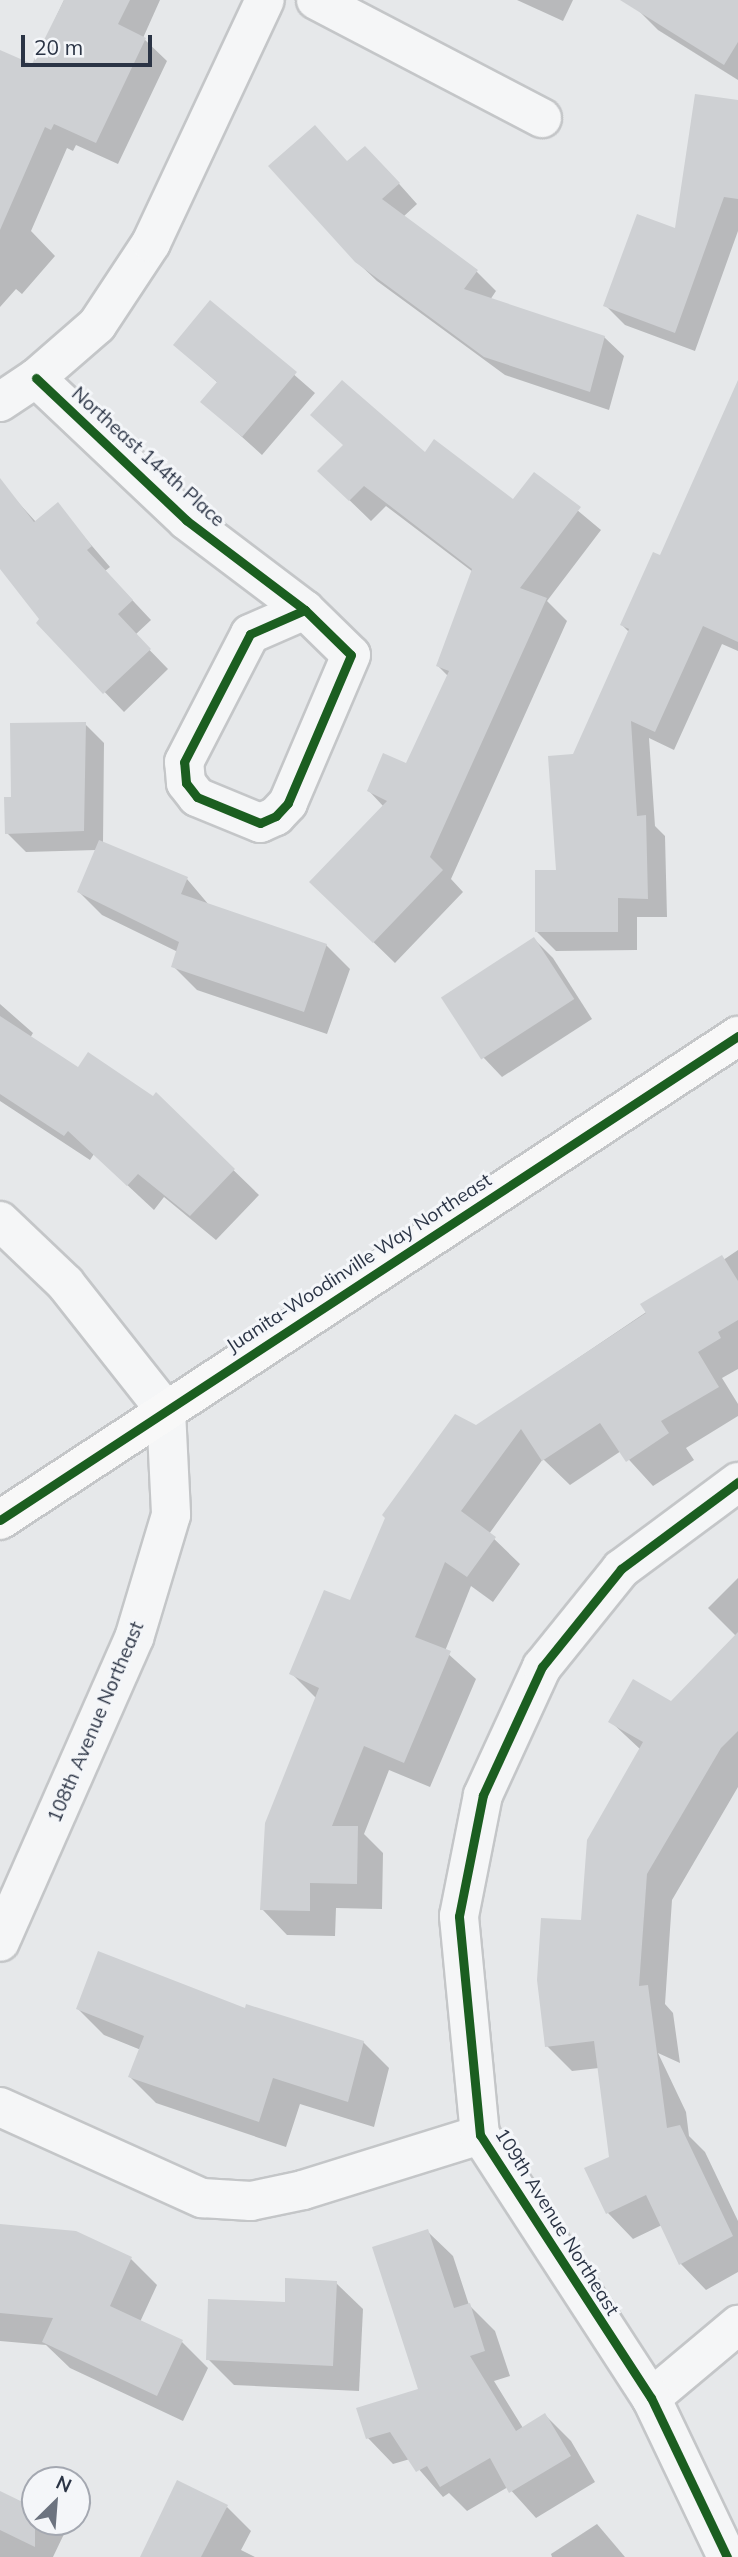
<!DOCTYPE html>
<html>
<head>
<meta charset="utf-8">
<style>
  body { margin:0 }
  #map { position:relative; width:738px; height:2557px; overflow:hidden; background:#e6e8ea; font-family:Mulish,sans-serif }
  div>[style] { position:absolute }
  .shadow>* { inset:0; background:#0003 }
  .building>* { inset:0; background:#ced0d3; transform-origin:0 0 }
  .roads { filter:drop-shadow(2px 0 #c4c6c8) drop-shadow(-2px 0 #c4c6c8) drop-shadow(0 2px #c4c6c8) drop-shadow(0 -2px #c4c6c8) }
  .street>* { height:38px; margin:-19px; padding:0 19px; transform-origin:19px; border-radius:19px; background:#f5f6f7 }
  .secondary>* { height:38px; margin:-19px; padding:0 19px; transform-origin:19px; border-radius:19px; background:#f8f8f8 }
  .cycleway>* { height:9px; margin:-4.5px; padding:0 4.5px; transform-origin:4.5px; border-radius:4.5px; background:#1b5e20 }
  span { translate:-50% -50%; white-space:nowrap; text-align:center; line-height:1.15; -webkit-text-stroke:6px #f4f6f9; paint-order:stroke }
  .street-label { font-size:19px; color:#2b3445 }
  .north { position:absolute; left:21px; top:2466px; width:70px; height:70px; box-sizing:border-box; background:#f4f6f9; border:2px solid #a4a8b1; border-radius:50%; rotate:25deg; font-size:19px; font-weight:700; line-height:28px; text-align:center; color:#2b3445 }
  .north::after { content:''; display:block; margin:auto; width:24px; height:32px; background:#6c737f; clip-path:polygon(50% 0,100% 100%,50% 72%,0 100%) }
  .scale { position:absolute; left:21px; top:35px; width:131px; height:32px; box-sizing:border-box; border:4px solid #2b3445; border-top:0; padding-left:9px; font-size:21px; line-height:24px; white-space:nowrap; color:#2b3445; -webkit-text-stroke:5px #f4f6f9; paint-order:stroke }
</style>
</head>
<body>
<div id="map">
  <div class="shadow">
    <i style="clip-path:polygon(64px 0,160px 0,143px 38px,167px 61px,118px 164px,76px 145px,73px 151px,67px 148px,31px 231px,55px 256px,22px 294px,16px 289px,0 307px,0 72px,33px 66px)"></i>
    <i style="clip-path:polygon(517px 0,573px 0,563px 21px)"></i>
    <i style="clip-path:polygon(641px 0,738px 0,738px 80px,658px 30px,636px 8px)"></i>
    <i style="clip-path:polygon(738px 102px,738px 231px,695px 351px,625px 325px,606px 306px,676px 230px)"></i>
    <i style="clip-path:polygon(348px 163px,384px 167px,417px 204px,403px 217px,477px 272px,496px 291px,490px 300px,604px 337px,624px 356px,609px 410px,505px 375px,377px 281px,356px 261px)"></i>
    <i style="clip-path:polygon(211px 302px,315px 393px,262px 455px,203px 402px,218px 383px,175px 345px)"></i>
    <i style="clip-path:polygon(738px 383px,738px 651px,722px 644px,674px 750px,649px 738px,655px 826px,665px 836px,667px 917px,637px 917px,637px 950px,556px 951px,537px 932px,558px 872px,574px 756px,629px 632px,622px 625px,661px 557px)"></i>
    <i style="clip-path:polygon(425px 454px,514px 501px,534px 474px,601px 530px,547px 601px,567px 621px,451px 879px,463px 892px,395px 963px,333px 903px,384px 807px,369px 791px,407px 765px,448px 676px,438px 666px,473px 572px,386px 506px,371px 521px,341px 492px)"></i>
    <i style="clip-path:polygon(6px 489px,36px 522px,57px 505px,110px 567px,105px 571px,151px 620px,135px 635px,168px 669px,124px 712px,38px 623px,42px 619px,0 566px,0 494px)"></i>
    <i style="clip-path:polygon(85px 724px,104px 743px,103px 844px,187px 879px,209px 905px,326px 945px,350px 969px,327px 1034px,197px 990px,173px 966px,178px 952px,102px 915px,79px 892px,96px 850px,26px 852px,7px 833px,12px 799px)"></i>
    <i style="clip-path:polygon(534px 939px,553px 958px,592px 1019px,502px 1077px,483px 1057px)"></i>
    <i style="clip-path:polygon(0 1004px,33px 1033px,30px 1038px,78px 1069px,154px 1099px,156px 1095px,259px 1195px,216px 1240px,164px 1197px,154px 1210px,94px 1154px,90px 1160px,0 1101px)"></i>
    <i style="clip-path:polygon(738px 1250px,738px 1369px,722px 1378px,738px 1404px,738px 1416px,686px 1448px,694px 1460px,653px 1486px,621px 1451px,570px 1485px,543px 1459px,489px 1534px,520px 1564px,493px 1602px,471px 1586px,445px 1651px,476px 1679px,430px 1787px,389px 1770px,364px 1834px,383px 1853px,382px 1909px,336px 1908px,335px 1936px,287px 1935px,262px 1909px,316px 1698px,291px 1673px,351px 1602px,476px 1427px)"></i>
    <i style="clip-path:polygon(738px 1578px,738px 1787px,672px 1900px,665px 2004px,673px 2013px,680px 2063px,658px 2053px,686px 2112px,689px 2136px,705px 2152px,738px 2221px,738px 2272px,706px 2290px,681px 2264px,662px 2225px,633px 2239px,608px 2213px,587px 2169px,611px 2158px,599px 2068px,572px 2071px,547px 2046px,582px 1922px,641px 1750px,610px 1721px,671px 1703px,736px 1636px,708px 1608px)"></i>
    <i style="clip-path:polygon(78px 2009px,246px 2011px,363px 2042px,389px 2068px,374px 2127px,300px 2104px,286px 2147px,156px 2103px,130px 2077px,141px 2050px,104px 2035px)"></i>
    <i style="clip-path:polygon(0 2225px,131px 2259px,157px 2285px,140px 2322px,182px 2342px,208px 2368px,183px 2421px,70px 2368px,46px 2345px,0 2341px)"></i>
    <i style="clip-path:polygon(427px 2231px,453px 2256px,469px 2305px,495px 2331px,510px 2376px,494px 2381px,523px 2428px,545px 2415px,571px 2441px,595px 2482px,536px 2518px,508px 2487px,467px 2511px,449px 2493px,443px 2497px,410px 2459px,393px 2464px,368px 2438px,420px 2390px)"></i>
    <i style="clip-path:polygon(336px 2283px,363px 2309px,359px 2391px,234px 2385px,208px 2359px,286px 2304px)"></i>
    <i style="clip-path:polygon(0 2493px,35px 2510px,35px 2522px,52px 2522px,64px 2534px,53px 2557px,0 2557px)"></i>
    <i style="clip-path:polygon(227px 2507px,251px 2531px,241px 2550px,255px 2557px,150px 2557px)"></i>
    <i style="clip-path:polygon(597px 2524px,625px 2557px,552px 2557px,551px 2554px)"></i>
  </div>
  <div class="building">
    <i style="clip-path:polygon(64px 0,130px 0,118px 24px,146px 38px,96px 143px,54px 124px,51px 130px,45px 127px,0 230px,0 50px,32px 64px)"></i>
    <i style="clip-path:polygon(620px 0,738px 0,738px 42px,724px 65px)"></i>
    <i style="clip-path:polygon(695px 94px,738px 100px,738px 199px,724px 197px,675px 333px,603px 306px,637px 214px,675px 228px)"></i>
    <i style="clip-path:polygon(315px 125px,347px 161px,365px 146px,400px 183px,382px 199px,478px 270px,464px 289px,605px 336px,590px 392px,484px 357px,355px 262px,268px 166px)"></i>
    <i style="clip-path:polygon(210px 300px,297px 372px,242px 437px,200px 402px,217px 382px,173px 345px)"></i>
    <i style="clip-path:polygon(342px 380px,425px 452px,434px 439px,513px 499px,534px 472px,581px 507px,520px 588px,547px 598px,430px 857px,443px 870px,373px 943px,309px 882px,387px 801px,367px 791px,383px 753px,406px 763px,449px 671px,436px 666px,472px 569px,364px 486px,349px 501px,317px 471px,343px 445px,310px 415px)"></i>
    <i style="clip-path:polygon(738px 380px,738px 642px,703px 626px,655px 732px,631px 721px,637px 816px,646px 815px,648px 899px,618px 898px,618px 932px,535px 932px,535px 870px,556px 870px,548px 756px,573px 754px,629px 629px,620px 625px,653px 552px,660px 555px)"></i>
    <i style="clip-path:polygon(0 478px,34px 522px,58px 502px,92px 546px,87px 550px,133px 600px,118px 614px,151px 649px,103px 694px,36px 623px,39px 619px,0 569px)"></i>
    <i style="clip-path:polygon(86px 722px,84px 831px,5px 834px,4px 797px,11px 797px,10px 723px)"></i>
    <i style="clip-path:polygon(99px 840px,188px 877px,181px 894px,327px 944px,304px 1012px,171px 967px,179px 942px,77px 892px)"></i>
    <i style="left:534px;top:937px;width:74px;height:111px;rotate:57deg"></i>
    <i style="clip-path:polygon(0 1016px,78px 1067px,88px 1052px,153px 1096px,156px 1092px,235px 1169px,190px 1216px,138px 1174px,127px 1186px,68px 1131px,64px 1136px,0 1094px)"></i>
    <i style="clip-path:polygon(722px 1255px,738px 1281px,738px 1320px,718px 1332px,721px 1338px,698px 1352px,719px 1387px,661px 1421px,669px 1433px,626px 1462px,600px 1423px,542px 1461px,521px 1429px,461px 1511px,496px 1537px,467px 1577px,445px 1562px,415px 1637px,451px 1651px,404px 1763px,364px 1746px,332px 1826px,358px 1826px,357px 1884px,310px 1883px,310px 1911px,260px 1910px,265px 1823px,319px 1688px,289px 1674px,324px 1590px,350px 1600px,385px 1518px,382px 1515px,455px 1414px,476px 1425px,646px 1313px,640px 1304px)"></i>
    <i style="clip-path:polygon(738px 1632px,738px 1731px,721px 1748px,647px 1874px,639px 1986px,648px 1985px,667px 2128px,680px 2125px,733px 2236px,679px 2265px,646px 2195px,606px 2214px,584px 2168px,609px 2157px,594px 2041px,545px 2047px,537px 1980px,541px 1918px,581px 1920px,587px 1840px,643px 1742px,608px 1722px,633px 1679px,671px 1701px)"></i>
    <i style="clip-path:polygon(98px 1951px,245px 2008px,246px 2004px,364px 2041px,348px 2102px,273px 2078px,259px 2122px,128px 2077px,144px 2036px,76px 2009px)"></i>
    <i style="clip-path:polygon(0 2224px,76px 2231px,132px 2257px,110px 2306px,183px 2340px,157px 2396px,42px 2342px,53px 2318px,0 2313px)"></i>
    <i style="clip-path:polygon(428px 2229px,454px 2308px,470px 2303px,485px 2351px,470px 2356px,516px 2431px,545px 2413px,571px 2456px,509px 2493px,490px 2458px,440px 2487px,427px 2466px,416px 2472px,390px 2432px,366px 2439px,356px 2408px,418px 2389px,372px 2247px)"></i>
    <i style="clip-path:polygon(285px 2278px,337px 2281px,333px 2366px,206px 2360px,208px 2299px,285px 2302px)"></i>
    <i style="clip-path:polygon(177px 2480px,228px 2505px,201px 2557px,140px 2557px)"></i>
    <i style="clip-path:polygon(0 2491px,35px 2508px,35px 2547px,0 2530px)"></i>
  </div>
  <div class="roads">
    <div class="street">
      <i style="left:316px;top:0;width:255px;rotate:27.6deg"></i>
      <i style="left:36px;top:378px;width:207px;rotate:43.4deg"></i>
      <i style="left:186px;top:520px;width:149px;rotate:37.1deg"></i>
      <i style="left:305px;top:610px;width:64px;rotate:44.4deg"></i>
      <i style="left:351px;top:655px;width:161px;rotate:113.1deg"></i>
      <i style="left:288px;top:803px;width:18px;rotate:133deg"></i>
      <i style="left:276px;top:816px;width:17px;rotate:156deg"></i>
      <i style="left:260px;top:823px;width:68px;rotate:-157.6deg"></i>
      <i style="left:197px;top:797px;width:18px;rotate:-128deg"></i>
      <i style="left:186px;top:783px;width:21px;rotate:-95deg"></i>
      <i style="left:184px;top:762px;width:144px;rotate:-62.7deg"></i>
      <i style="left:250px;top:634px;width:60px;rotate:-23.6deg"></i>
      <i style="left:0;top:402px;width:43px;rotate:-33.7deg"></i>
      <i style="left:36px;top:378px;width:81px;rotate:-41deg"></i>
      <i style="left:97px;top:325px;width:98px;rotate:-56.6deg"></i>
      <i style="left:151px;top:243px;width:268px;rotate:-64.9deg"></i>
      <i style="left:0;top:1221px;width:90px;rotate:43.6deg"></i>
      <i style="left:65px;top:1283px;width:163px;rotate:51.7deg"></i>
      <i style="left:166px;top:1411px;width:104px;rotate:87.2deg"></i>
      <i style="left:171px;top:1515px;width:128px;rotate:106.7deg"></i>
      <i style="left:134px;top:1638px;width:332px;rotate:113.8deg"></i>
      <i style="left:0;top:2107px;width:222px;rotate:24.3deg"></i>
      <i style="left:202px;top:2198px;width:49px;rotate:3.5deg"></i>
      <i style="left:251px;top:2201px;width:53px;rotate:-11.9deg"></i>
      <i style="left:303px;top:2190px;width:185px;rotate:-17.3deg"></i>
      <i style="left:651px;top:2398px;width:114px;rotate:-40deg"></i>
      <i style="left:727px;top:2557px;width:176px;rotate:-115.5deg"></i>
      <i style="left:651px;top:2398px;width:314px;rotate:-123deg"></i>
      <i style="left:480px;top:2135px;width:220px;rotate:-95.5deg"></i>
      <i style="left:459px;top:1916px;width:123px;rotate:-78.8deg"></i>
      <i style="left:483px;top:1795px;width:141px;rotate:-65.3deg"></i>
      <i style="left:542px;top:1667px;width:126px;rotate:-51.1deg"></i>
      <i style="left:621px;top:1569px;width:146px;rotate:-36.6deg"></i>
    </div>
    <div class="secondary">
      <i style="left:0;top:1520px;width:883px;rotate:-33.26deg"></i>
    </div>
  </div>
  <div class="cycleway">
    <i style="left:36px;top:378px;width:207px;rotate:43.4deg"></i>
    <i style="left:186px;top:520px;width:149px;rotate:37.1deg"></i>
    <i style="left:305px;top:610px;width:64px;rotate:44.4deg"></i>
    <i style="left:351px;top:655px;width:161px;rotate:113.1deg"></i>
    <i style="left:288px;top:803px;width:18px;rotate:133deg"></i>
    <i style="left:276px;top:816px;width:17px;rotate:156deg"></i>
    <i style="left:260px;top:823px;width:68px;rotate:-157.6deg"></i>
    <i style="left:197px;top:797px;width:18px;rotate:-128deg"></i>
    <i style="left:186px;top:783px;width:21px;rotate:-95deg"></i>
    <i style="left:184px;top:762px;width:144px;rotate:-62.7deg"></i>
    <i style="left:250px;top:634px;width:60px;rotate:-23.6deg"></i>
    <i style="left:0;top:1520px;width:883px;rotate:-33.26deg"></i>
    <i style="left:727px;top:2557px;width:176px;rotate:-115.5deg"></i>
    <i style="left:651px;top:2398px;width:314px;rotate:-123deg"></i>
    <i style="left:480px;top:2135px;width:220px;rotate:-95.5deg"></i>
    <i style="left:459px;top:1916px;width:123px;rotate:-78.8deg"></i>
    <i style="left:483px;top:1795px;width:141px;rotate:-65.3deg"></i>
    <i style="left:542px;top:1667px;width:126px;rotate:-51.1deg"></i>
    <i style="left:621px;top:1569px;width:146px;rotate:-36.6deg"></i>
  </div>
  <div class="street-label">
    <span style="left:148px;top:457px;rotate:42deg">Northeast 144th Place</span>
    <span style="left:359px;top:1263px;rotate:-33deg">Juanita-Woodinville Way Northeast</span>
    <span style="left:96px;top:1722px;rotate:-67deg">108th Avenue Northeast</span>
    <span style="left:557px;top:2222px;rotate:58deg">109th Avenue Northeast</span>
  </div>
  <div class="north">N</div>
  <div class="scale">20 m</div>
</div>
</body>
</html>
